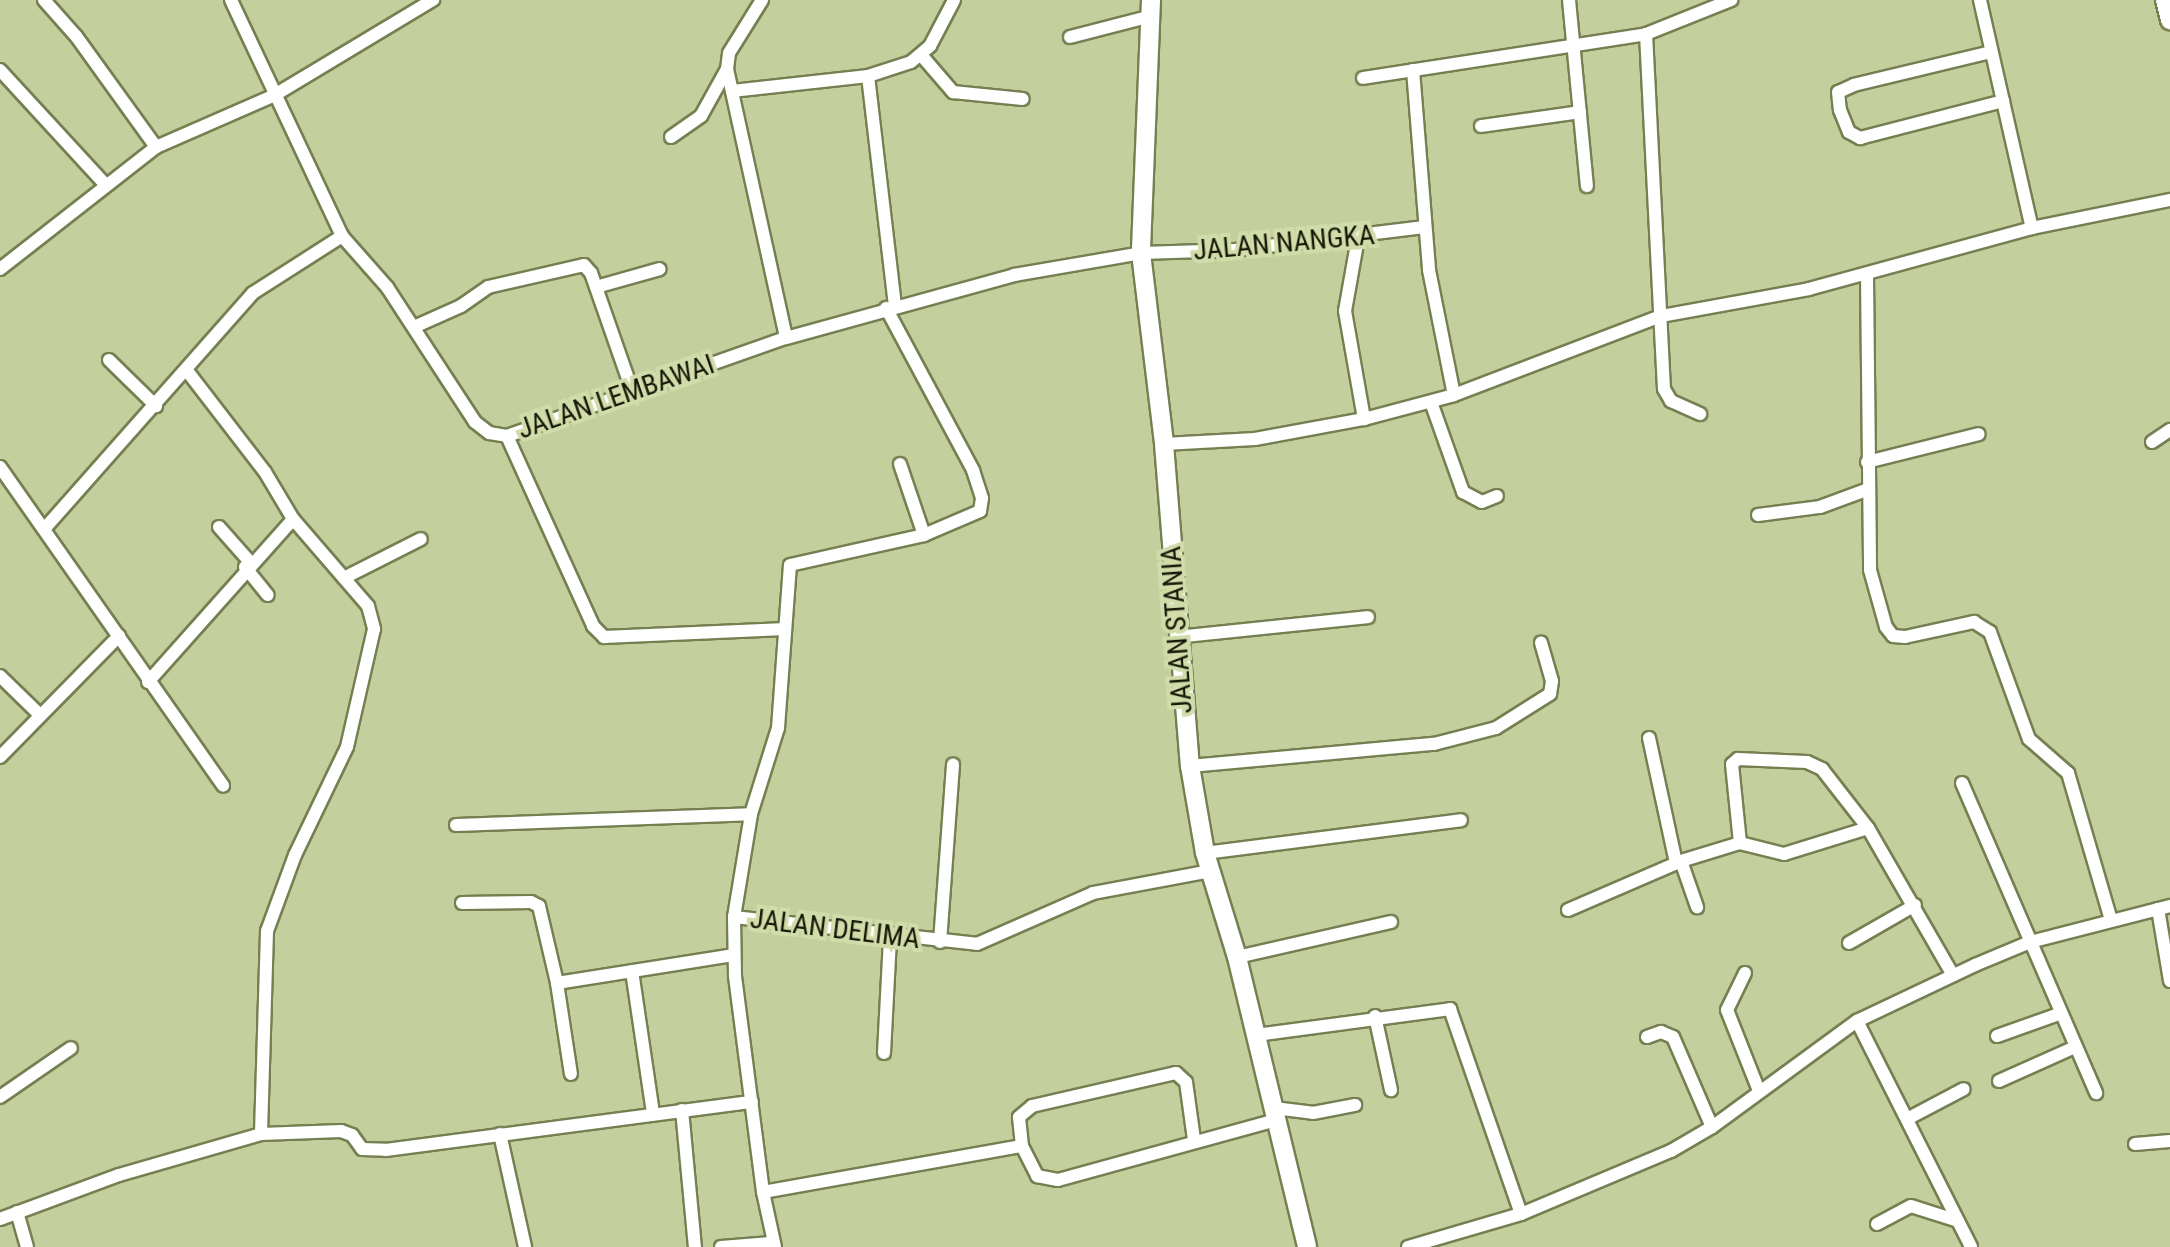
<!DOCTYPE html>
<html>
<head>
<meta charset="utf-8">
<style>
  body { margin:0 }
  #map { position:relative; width:2170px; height:1247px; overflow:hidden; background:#c4cf9e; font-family:"Roboto Condensed",sans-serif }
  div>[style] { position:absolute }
  .roads { filter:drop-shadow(2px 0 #767f51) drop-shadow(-2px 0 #767f51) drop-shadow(0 2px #767f51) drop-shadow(0 -2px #767f51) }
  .street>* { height:12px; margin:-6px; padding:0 6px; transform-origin:6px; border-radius:6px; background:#fff }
  .secondary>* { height:18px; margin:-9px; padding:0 9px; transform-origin:9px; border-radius:9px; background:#fff }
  span { translate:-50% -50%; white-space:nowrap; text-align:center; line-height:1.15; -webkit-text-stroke:8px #d1dcaa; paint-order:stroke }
  .street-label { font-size:28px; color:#151806 }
</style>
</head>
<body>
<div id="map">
  <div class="roads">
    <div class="street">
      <i style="left:44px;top:0;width:48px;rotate:48.4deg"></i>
      <i style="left:76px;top:36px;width:137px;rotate:54.2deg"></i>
      <i style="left:231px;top:0;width:261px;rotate:64.8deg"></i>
      <i style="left:342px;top:236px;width:68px;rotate:48.6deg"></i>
      <i style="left:387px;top:287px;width:161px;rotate:56.9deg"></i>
      <i style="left:475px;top:422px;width:18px;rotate:38deg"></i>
      <i style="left:489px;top:433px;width:18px;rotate:9deg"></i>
      <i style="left:507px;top:436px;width:296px;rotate:-19.4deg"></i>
      <i style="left:786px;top:338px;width:237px;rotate:-15.4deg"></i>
      <i style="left:1014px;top:275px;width:129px;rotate:-9.8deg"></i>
      <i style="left:1141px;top:253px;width:94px;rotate:-1.8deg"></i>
      <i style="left:1235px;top:250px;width:191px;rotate:-6.9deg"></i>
      <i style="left:762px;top:0;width:62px;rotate:121.9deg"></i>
      <i style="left:729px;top:53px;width:16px;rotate:97deg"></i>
      <i style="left:727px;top:69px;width:275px;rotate:77.6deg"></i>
      <i style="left:1569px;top:0;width:187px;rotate:84.5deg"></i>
      <i style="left:1980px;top:0;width:234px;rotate:77.2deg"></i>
      <i style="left:1646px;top:34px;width:355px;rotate:87.1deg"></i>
      <i style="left:1664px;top:389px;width:14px;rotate:60deg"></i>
      <i style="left:1671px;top:401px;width:32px;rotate:24deg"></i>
      <i style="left:1070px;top:37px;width:84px;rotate:-14.5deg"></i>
      <i style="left:1991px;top:52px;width:141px;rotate:166.5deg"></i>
      <i style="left:1854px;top:85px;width:17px;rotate:156deg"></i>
      <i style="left:1838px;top:92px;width:18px;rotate:84deg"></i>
      <i style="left:1840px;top:110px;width:24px;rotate:68deg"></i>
      <i style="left:1849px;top:132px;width:13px;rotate:29deg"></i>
      <i style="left:1860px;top:138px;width:148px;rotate:-14.5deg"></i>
      <i style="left:922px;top:56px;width:48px;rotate:49.3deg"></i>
      <i style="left:953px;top:92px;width:70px;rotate:5.7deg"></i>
      <i style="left:0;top:70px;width:154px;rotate:47.4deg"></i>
      <i style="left:1413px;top:70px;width:201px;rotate:85.4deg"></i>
      <i style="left:1429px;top:270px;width:127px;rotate:78.7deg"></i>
      <i style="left:868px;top:76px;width:231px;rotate:83.3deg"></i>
      <i style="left:1363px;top:78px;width:286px;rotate:-8.8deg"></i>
      <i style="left:1646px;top:34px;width:92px;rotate:-21.8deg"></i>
      <i style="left:732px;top:91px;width:137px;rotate:-6.3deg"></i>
      <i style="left:868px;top:76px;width:45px;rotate:-18deg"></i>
      <i style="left:911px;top:62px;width:25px;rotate:-40deg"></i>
      <i style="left:930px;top:46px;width:52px;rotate:-62.4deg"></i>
      <i style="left:1481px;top:126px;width:100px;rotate:-8deg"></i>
      <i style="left:671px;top:137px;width:37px;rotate:-35deg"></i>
      <i style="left:701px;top:116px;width:54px;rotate:-61deg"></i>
      <i style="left:1358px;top:238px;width:74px;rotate:100.1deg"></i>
      <i style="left:1345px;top:311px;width:110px;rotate:80deg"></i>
      <i style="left:0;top:269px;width:198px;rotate:-38deg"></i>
      <i style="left:156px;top:147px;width:128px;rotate:-23.6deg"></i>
      <i style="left:273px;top:96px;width:187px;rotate:-31deg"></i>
      <i style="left:1867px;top:275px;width:295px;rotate:89.4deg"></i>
      <i style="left:1870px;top:570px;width:59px;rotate:74.3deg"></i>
      <i style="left:1886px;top:627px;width:11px;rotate:52deg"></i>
      <i style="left:1893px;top:636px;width:12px;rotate:5deg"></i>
      <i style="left:1905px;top:637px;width:71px;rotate:-12.3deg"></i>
      <i style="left:1974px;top:622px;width:19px;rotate:32deg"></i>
      <i style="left:1990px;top:632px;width:114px;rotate:70deg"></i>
      <i style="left:2029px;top:739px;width:52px;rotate:41.1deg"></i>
      <i style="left:2068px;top:773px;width:153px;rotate:73.7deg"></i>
      <i style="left:596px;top:287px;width:66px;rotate:-15.7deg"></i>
      <i style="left:414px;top:327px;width:51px;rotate:-24.1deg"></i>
      <i style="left:461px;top:306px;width:33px;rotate:-35deg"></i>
      <i style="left:488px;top:287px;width:98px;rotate:-12.9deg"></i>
      <i style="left:584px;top:265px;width:11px;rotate:49deg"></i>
      <i style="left:591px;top:273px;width:124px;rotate:70.7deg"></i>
      <i style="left:109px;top:360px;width:66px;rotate:44.4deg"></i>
      <i style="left:188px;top:372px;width:126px;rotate:52.4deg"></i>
      <i style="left:265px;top:472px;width:55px;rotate:59.2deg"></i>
      <i style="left:293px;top:519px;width:115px;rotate:49.2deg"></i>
      <i style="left:368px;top:606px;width:24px;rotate:75deg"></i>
      <i style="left:374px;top:629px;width:121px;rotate:102.9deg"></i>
      <i style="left:347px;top:747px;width:120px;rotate:115.7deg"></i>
      <i style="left:295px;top:855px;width:81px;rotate:110.2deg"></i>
      <i style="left:267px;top:931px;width:203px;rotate:91.7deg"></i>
      <i style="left:1431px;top:402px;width:96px;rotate:70.4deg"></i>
      <i style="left:1463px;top:492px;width:21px;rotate:28deg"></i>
      <i style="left:1482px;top:502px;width:16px;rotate:-22deg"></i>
      <i style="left:507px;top:436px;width:209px;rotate:65.6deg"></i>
      <i style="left:593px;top:626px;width:16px;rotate:45deg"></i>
      <i style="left:604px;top:637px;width:181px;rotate:-2.5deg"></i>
      <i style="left:2152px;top:442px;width:22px;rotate:-34deg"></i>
      <i style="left:1164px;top:444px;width:91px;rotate:-3.1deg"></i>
      <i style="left:1255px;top:439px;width:111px;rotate:-10.4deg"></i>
      <i style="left:1364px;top:419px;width:93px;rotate:-14.9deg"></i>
      <i style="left:1454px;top:395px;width:222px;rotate:-20.9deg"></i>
      <i style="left:1661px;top:316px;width:150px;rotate:-10.3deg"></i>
      <i style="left:1809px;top:289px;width:231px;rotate:-15.3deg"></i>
      <i style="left:2032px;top:228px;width:141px;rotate:-11.5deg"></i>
      <i style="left:1867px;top:462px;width:115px;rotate:-14deg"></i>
      <i style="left:900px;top:464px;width:75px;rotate:71.3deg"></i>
      <i style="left:0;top:467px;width:389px;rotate:55deg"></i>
      <i style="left:1758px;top:515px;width:63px;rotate:-7.4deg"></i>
      <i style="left:1820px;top:507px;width:49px;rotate:-20.3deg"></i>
      <i style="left:46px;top:527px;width:312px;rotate:-48.5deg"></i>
      <i style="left:253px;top:293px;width:106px;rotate:-32.6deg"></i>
      <i style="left:219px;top:527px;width:47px;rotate:48.5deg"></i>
      <i style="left:245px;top:567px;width:36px;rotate:51deg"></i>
      <i style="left:344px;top:578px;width:86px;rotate:-26.9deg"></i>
      <i style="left:1176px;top:637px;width:193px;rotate:-5.9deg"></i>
      <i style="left:0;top:676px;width:56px;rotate:44.3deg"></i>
      <i style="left:148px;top:682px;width:218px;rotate:-48.3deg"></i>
      <i style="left:1649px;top:738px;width:128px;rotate:77.8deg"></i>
      <i style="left:0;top:757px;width:170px;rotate:-45.5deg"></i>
      <i style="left:1190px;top:766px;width:245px;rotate:-5.2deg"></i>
      <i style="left:1434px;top:744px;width:64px;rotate:-14.5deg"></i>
      <i style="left:1496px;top:728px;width:64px;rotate:-32.2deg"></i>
      <i style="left:1550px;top:694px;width:13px;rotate:-81deg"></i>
      <i style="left:1552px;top:681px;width:40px;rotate:-106deg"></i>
      <i style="left:1962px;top:783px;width:338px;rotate:66.6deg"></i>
      <i style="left:456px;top:825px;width:295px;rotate:-2.1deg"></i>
      <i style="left:1868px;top:828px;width:88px;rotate:162.8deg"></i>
      <i style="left:1784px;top:854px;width:45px;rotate:-166deg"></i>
      <i style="left:1740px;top:843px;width:79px;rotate:-95.8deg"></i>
      <i style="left:1732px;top:764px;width:8px;rotate:-40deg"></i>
      <i style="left:1738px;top:759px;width:69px;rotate:2.5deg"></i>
      <i style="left:1807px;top:762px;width:17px;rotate:25deg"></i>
      <i style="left:1822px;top:769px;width:75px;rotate:52.1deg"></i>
      <i style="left:1868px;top:828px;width:170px;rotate:60deg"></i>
      <i style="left:1205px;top:853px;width:258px;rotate:-7.3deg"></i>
      <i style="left:1681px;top:861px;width:49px;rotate:70.8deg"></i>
      <i style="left:462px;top:903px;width:69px;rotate:-0.8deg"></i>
      <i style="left:531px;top:902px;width:9px;rotate:27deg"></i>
      <i style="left:539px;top:906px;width:79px;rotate:76.8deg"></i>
      <i style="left:557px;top:983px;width:178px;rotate:-9deg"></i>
      <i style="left:2158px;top:909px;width:73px;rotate:80.5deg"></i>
      <i style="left:1568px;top:910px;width:123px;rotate:-23.4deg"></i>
      <i style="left:1681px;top:861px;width:62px;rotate:-17deg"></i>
      <i style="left:734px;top:917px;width:104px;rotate:-80.6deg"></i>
      <i style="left:751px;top:814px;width:90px;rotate:-72.6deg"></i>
      <i style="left:778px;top:728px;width:163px;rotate:-85.8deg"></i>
      <i style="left:790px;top:565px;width:137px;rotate:-12.6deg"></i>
      <i style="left:924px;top:535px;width:61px;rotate:-23.2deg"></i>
      <i style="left:980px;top:511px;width:13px;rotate:-81deg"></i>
      <i style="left:982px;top:498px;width:29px;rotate:-108deg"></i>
      <i style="left:973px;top:470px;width:184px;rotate:-118.2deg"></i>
      <i style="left:940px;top:942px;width:178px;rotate:-85.8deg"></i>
      <i style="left:1849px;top:943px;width:76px;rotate:-29.9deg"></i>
      <i style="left:1237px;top:957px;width:158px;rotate:-12.8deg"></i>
      <i style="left:632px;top:971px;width:145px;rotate:81.6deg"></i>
      <i style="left:1745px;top:973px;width:41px;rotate:115.9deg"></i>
      <i style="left:1727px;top:1010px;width:87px;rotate:68.4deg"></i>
      <i style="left:557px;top:983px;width:92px;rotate:81.3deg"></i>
      <i style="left:1375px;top:1016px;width:76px;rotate:77.8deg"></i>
      <i style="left:1857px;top:1021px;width:253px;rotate:63.2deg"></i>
      <i style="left:1256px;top:1035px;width:196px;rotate:-7.6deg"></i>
      <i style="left:1450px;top:1009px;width:217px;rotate:70.9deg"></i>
      <i style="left:1997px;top:1036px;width:66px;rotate:-19.5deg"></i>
      <i style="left:1647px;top:1037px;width:15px;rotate:-20deg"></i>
      <i style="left:1661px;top:1032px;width:13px;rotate:23deg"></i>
      <i style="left:1673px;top:1037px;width:98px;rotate:66.6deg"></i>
      <i style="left:884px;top:1053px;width:116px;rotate:-87deg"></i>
      <i style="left:1999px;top:1081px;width:83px;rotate:-24.1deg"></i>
      <i style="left:0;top:1097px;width:86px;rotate:-34.6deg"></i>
      <i style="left:1274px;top:1108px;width:39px;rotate:7deg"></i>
      <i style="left:1313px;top:1113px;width:43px;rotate:-10.8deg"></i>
      <i style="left:682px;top:1110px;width:138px;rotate:84.6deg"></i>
      <i style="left:1907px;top:1119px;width:64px;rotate:-27.8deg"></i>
      <i style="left:500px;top:1134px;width:116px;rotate:77.5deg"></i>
      <i style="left:2135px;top:1144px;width:35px;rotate:-5deg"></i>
      <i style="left:1022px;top:1146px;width:29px;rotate:-96deg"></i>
      <i style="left:1019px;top:1117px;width:17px;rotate:-40deg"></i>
      <i style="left:1032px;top:1106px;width:148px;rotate:-12.9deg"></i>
      <i style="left:1176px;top:1073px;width:13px;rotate:42deg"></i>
      <i style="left:1186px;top:1082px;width:59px;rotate:82.1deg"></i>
      <i style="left:763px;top:1192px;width:263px;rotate:-10.1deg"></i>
      <i style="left:1022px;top:1146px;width:34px;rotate:63deg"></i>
      <i style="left:1037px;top:1176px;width:21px;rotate:11deg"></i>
      <i style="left:1058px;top:1180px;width:226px;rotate:-15.4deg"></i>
      <i style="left:17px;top:1212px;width:36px;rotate:74deg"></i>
      <i style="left:0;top:1219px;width:127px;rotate:-20.3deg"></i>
      <i style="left:119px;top:1175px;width:148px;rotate:-16.1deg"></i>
      <i style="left:261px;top:1134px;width:80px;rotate:-2.1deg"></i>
      <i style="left:341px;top:1131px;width:12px;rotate:20deg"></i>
      <i style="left:352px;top:1135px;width:17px;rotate:54deg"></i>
      <i style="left:362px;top:1149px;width:24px;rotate:2deg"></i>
      <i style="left:386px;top:1150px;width:369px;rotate:-7.5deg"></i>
      <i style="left:1877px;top:1224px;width:38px;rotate:-28deg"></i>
      <i style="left:1911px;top:1206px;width:49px;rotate:17.7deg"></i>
      <i style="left:721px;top:1247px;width:50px;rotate:-4.6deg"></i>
      <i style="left:775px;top:1247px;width:56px;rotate:-102.3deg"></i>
      <i style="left:763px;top:1192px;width:219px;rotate:-97.4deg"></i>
      <i style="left:735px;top:975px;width:58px;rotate:-91deg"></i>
      <i style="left:734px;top:917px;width:244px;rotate:6.3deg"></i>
      <i style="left:977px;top:944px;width:127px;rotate:-23.7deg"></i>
      <i style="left:1093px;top:893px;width:119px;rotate:-10.6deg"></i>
      <i style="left:1408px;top:1247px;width:118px;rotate:-16.3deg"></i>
      <i style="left:1521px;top:1214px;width:163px;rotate:-22.8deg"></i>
      <i style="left:1671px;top:1151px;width:48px;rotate:-30.3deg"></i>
      <i style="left:1712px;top:1127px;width:180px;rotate:-36.2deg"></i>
      <i style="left:1857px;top:1021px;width:131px;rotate:-25.4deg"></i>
      <i style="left:1975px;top:965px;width:60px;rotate:-22.7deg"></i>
      <i style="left:2030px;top:942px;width:145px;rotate:-14.4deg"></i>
    </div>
    <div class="secondary">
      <i style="left:1151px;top:0;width:253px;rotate:92.3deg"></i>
      <i style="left:1141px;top:253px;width:192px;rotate:83.1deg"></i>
      <i style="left:1164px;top:444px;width:323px;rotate:85.4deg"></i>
      <i style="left:1190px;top:766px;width:88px;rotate:80.2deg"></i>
      <i style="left:1205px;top:853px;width:109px;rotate:72.9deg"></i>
      <i style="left:1237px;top:957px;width:298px;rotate:76.4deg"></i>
      <i style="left:2165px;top:0;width:21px;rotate:76deg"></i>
    </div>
  </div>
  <div class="street-label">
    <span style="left:1284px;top:243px;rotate:-5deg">JALAN NANGKA</span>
    <span style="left:616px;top:397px;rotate:-19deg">JALAN LEMBAWAI</span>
    <span style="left:1177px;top:630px;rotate:-94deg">JALAN STANIA</span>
    <span style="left:835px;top:929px;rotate:7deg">JALAN DELIMA</span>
  </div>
</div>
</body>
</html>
